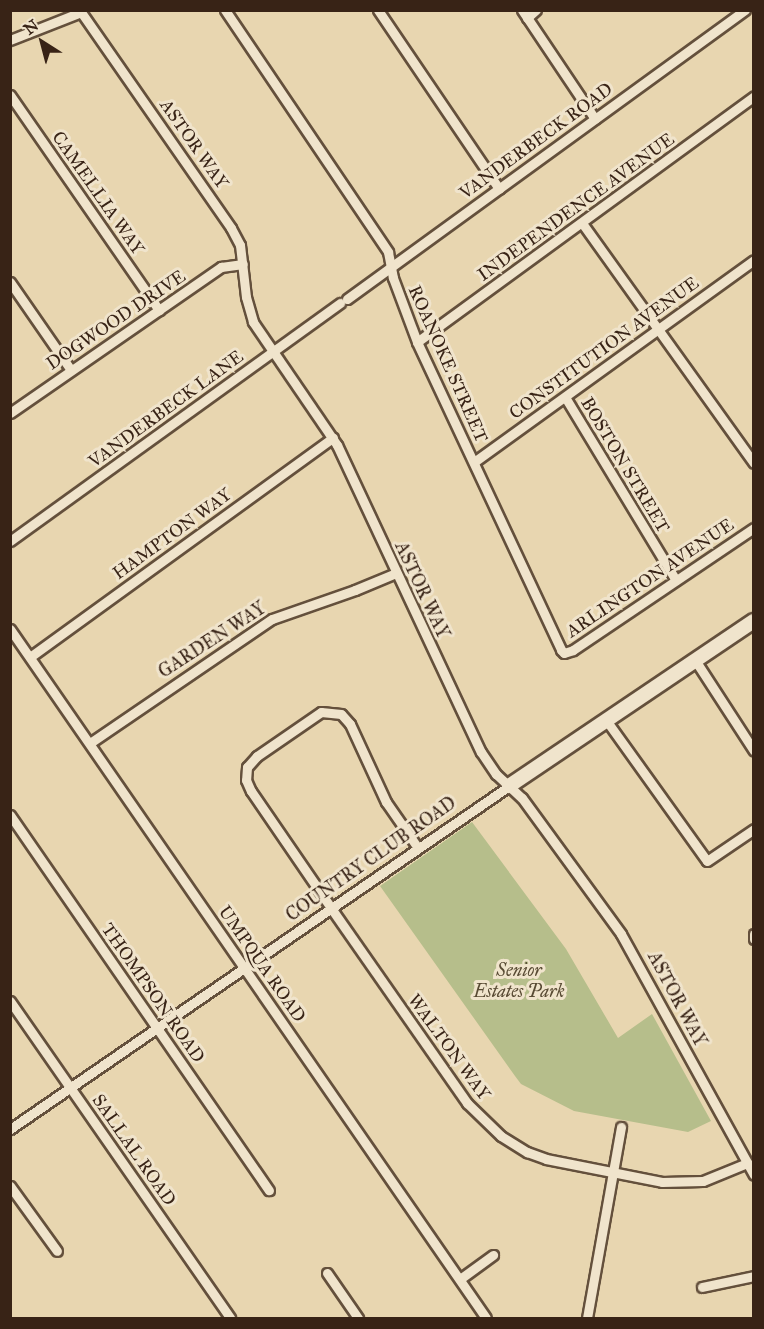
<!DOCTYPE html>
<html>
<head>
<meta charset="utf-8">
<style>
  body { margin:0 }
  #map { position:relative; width:764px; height:1329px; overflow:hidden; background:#e8d6b0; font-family:"IM FELL Great Primer",serif }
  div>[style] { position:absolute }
  .green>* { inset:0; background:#b6be8b }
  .roads { filter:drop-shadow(2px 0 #64503c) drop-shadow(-2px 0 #64503c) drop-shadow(0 2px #64503c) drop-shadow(0 -2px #64503c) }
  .street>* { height:9px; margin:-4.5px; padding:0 4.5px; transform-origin:4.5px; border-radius:4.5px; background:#f0e4cc }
  .secondary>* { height:14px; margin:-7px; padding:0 7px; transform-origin:7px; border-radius:7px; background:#f0e4cc }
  span { translate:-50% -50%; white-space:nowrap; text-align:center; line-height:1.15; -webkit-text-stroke:6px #f0e4cc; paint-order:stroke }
  .street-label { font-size:18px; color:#382316 }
  .park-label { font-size:18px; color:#584a33; font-style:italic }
  .frame { position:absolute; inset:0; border:12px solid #382316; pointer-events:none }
  .north { position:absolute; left:12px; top:12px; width:60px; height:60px; -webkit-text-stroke:4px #f0e4cc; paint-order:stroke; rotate:324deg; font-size:16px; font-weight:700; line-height:24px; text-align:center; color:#382316 }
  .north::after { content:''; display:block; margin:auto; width:21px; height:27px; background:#382316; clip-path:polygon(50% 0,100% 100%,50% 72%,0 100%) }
</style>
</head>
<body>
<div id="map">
  <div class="green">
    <i style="clip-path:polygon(472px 822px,566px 949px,618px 1038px,652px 1014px,711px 1121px,688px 1132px,574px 1111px,521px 1084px,515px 1076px,380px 886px)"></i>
  </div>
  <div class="roads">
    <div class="street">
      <i style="left:225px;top:10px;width:292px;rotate:56deg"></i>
      <i style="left:388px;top:252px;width:26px;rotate:79deg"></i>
      <i style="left:393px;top:278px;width:68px;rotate:69.4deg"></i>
      <i style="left:417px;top:342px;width:340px;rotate:64.9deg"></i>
      <i style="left:561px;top:650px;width:4px;rotate:45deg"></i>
      <i style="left:564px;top:653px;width:9px;rotate:-18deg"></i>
      <i style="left:573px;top:650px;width:218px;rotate:-34deg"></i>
      <i style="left:378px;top:10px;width:216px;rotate:55.9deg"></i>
      <i style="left:522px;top:10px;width:131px;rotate:56.2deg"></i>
      <i style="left:527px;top:18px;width:12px;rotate:-42deg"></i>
      <i style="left:10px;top:40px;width:76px;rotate:-21.5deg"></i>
      <i style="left:81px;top:12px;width:263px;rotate:55.2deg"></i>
      <i style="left:231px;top:228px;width:19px;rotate:62deg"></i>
      <i style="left:240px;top:245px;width:52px;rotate:83.4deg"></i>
      <i style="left:246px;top:297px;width:26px;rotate:74deg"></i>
      <i style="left:253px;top:322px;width:149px;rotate:55.7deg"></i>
      <i style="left:337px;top:445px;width:339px;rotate:64.9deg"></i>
      <i style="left:481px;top:752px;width:27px;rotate:56deg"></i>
      <i style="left:496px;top:774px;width:35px;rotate:43deg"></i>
      <i style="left:522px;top:798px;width:168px;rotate:53.9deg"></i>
      <i style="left:621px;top:934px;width:275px;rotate:61.1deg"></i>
      <i style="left:10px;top:95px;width:262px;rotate:55.3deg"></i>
      <i style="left:582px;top:223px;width:295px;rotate:54.4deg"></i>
      <i style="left:10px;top:282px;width:107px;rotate:55.3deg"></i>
      <i style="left:347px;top:299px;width:492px;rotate:-36deg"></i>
      <i style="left:417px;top:342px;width:417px;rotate:-36.1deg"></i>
      <i style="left:565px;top:397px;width:214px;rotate:58.8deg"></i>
      <i style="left:10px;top:413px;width:257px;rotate:-34.7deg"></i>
      <i style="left:221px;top:267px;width:22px;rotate:-8deg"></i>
      <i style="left:474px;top:462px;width:345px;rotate:-35.8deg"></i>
      <i style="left:10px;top:541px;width:407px;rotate:-35.8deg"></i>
      <i style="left:10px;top:629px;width:837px;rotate:55.36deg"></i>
      <i style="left:30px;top:657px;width:374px;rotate:-35.9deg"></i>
      <i style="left:695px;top:660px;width:108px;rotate:57deg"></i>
      <i style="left:606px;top:720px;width:173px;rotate:54.4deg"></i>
      <i style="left:707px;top:861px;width:57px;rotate:-34.2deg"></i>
      <i style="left:90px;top:743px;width:220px;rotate:-34.3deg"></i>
      <i style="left:272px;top:619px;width:88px;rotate:-19.3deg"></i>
      <i style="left:355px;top:590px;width:44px;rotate:-22.5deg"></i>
      <i style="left:10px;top:815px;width:456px;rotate:55.4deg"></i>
      <i style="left:418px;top:848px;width:56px;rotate:-124.8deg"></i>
      <i style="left:386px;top:802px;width:86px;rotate:-114.8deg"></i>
      <i style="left:350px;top:724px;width:13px;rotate:-132deg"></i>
      <i style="left:341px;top:714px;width:20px;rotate:-174deg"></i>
      <i style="left:321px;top:712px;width:78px;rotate:145.5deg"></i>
      <i style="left:257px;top:756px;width:15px;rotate:132deg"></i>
      <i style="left:247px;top:767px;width:13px;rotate:94deg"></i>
      <i style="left:246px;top:780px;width:12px;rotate:66deg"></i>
      <i style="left:251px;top:791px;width:142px;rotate:55.6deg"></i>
      <i style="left:331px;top:908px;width:238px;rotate:55.1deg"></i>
      <i style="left:467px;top:1103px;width:47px;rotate:44.1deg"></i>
      <i style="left:501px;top:1136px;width:31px;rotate:32deg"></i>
      <i style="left:527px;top:1152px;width:20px;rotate:20deg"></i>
      <i style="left:546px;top:1159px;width:118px;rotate:11.2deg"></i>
      <i style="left:662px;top:1182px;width:41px;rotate:-1.4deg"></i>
      <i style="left:703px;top:1181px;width:48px;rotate:-22.2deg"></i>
      <i style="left:754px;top:934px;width:5px;rotate:90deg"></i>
      <i style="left:10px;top:1001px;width:386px;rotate:55.2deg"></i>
      <i style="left:10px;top:1129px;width:606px;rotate:-34.5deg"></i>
      <i style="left:10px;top:1186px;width:80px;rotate:54.1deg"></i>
      <i style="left:327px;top:1273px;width:55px;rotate:55.4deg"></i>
      <i style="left:460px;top:1279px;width:41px;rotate:-36deg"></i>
      <i style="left:702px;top:1287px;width:53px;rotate:-11.9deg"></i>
      <i style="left:587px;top:1318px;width:194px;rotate:-79.9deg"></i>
    </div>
    <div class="secondary">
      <i style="left:509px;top:786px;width:295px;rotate:-34deg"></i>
    </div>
  </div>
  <div class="street-label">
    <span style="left:536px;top:141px;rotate:-36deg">VANDERBECK ROAD</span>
    <span style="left:194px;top:144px;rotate:55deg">ASTOR WAY</span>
    <span style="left:98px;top:193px;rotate:55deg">CAMELLIA WAY</span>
    <span style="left:576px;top:207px;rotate:-36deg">INDEPENDENCE AVENUE</span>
    <span style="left:116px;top:320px;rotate:-34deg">DOGWOOD DRIVE</span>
    <span style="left:604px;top:348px;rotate:-36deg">CONSTITUTION AVENUE</span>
    <span style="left:448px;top:364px;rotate:66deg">ROANOKE STREET</span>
    <span style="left:166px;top:409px;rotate:-36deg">VANDERBECK LANE</span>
    <span style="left:625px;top:465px;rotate:59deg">BOSTON STREET</span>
    <span style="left:172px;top:534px;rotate:-36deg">HAMPTON WAY</span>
    <span style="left:650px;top:578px;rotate:-34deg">ARLINGTON AVENUE</span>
    <span style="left:422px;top:590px;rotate:65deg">ASTOR WAY</span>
    <span style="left:212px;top:640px;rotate:-33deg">GARDEN WAY</span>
    <span style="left:371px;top:859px;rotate:-35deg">COUNTRY CLUB ROAD</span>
    <span style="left:262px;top:964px;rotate:55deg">UMPQUA ROAD</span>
    <span style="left:153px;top:993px;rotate:55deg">THOMPSON ROAD</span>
    <span style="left:677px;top:999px;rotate:62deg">ASTOR WAY</span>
    <span style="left:449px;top:1047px;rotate:54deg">WALTON WAY</span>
    <span style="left:134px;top:1150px;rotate:55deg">SALLAL ROAD</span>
  </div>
  <div class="park-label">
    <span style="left:519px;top:981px">Senior<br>Estates Park</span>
  </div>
  <div class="frame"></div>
  <div class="north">N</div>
</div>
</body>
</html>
